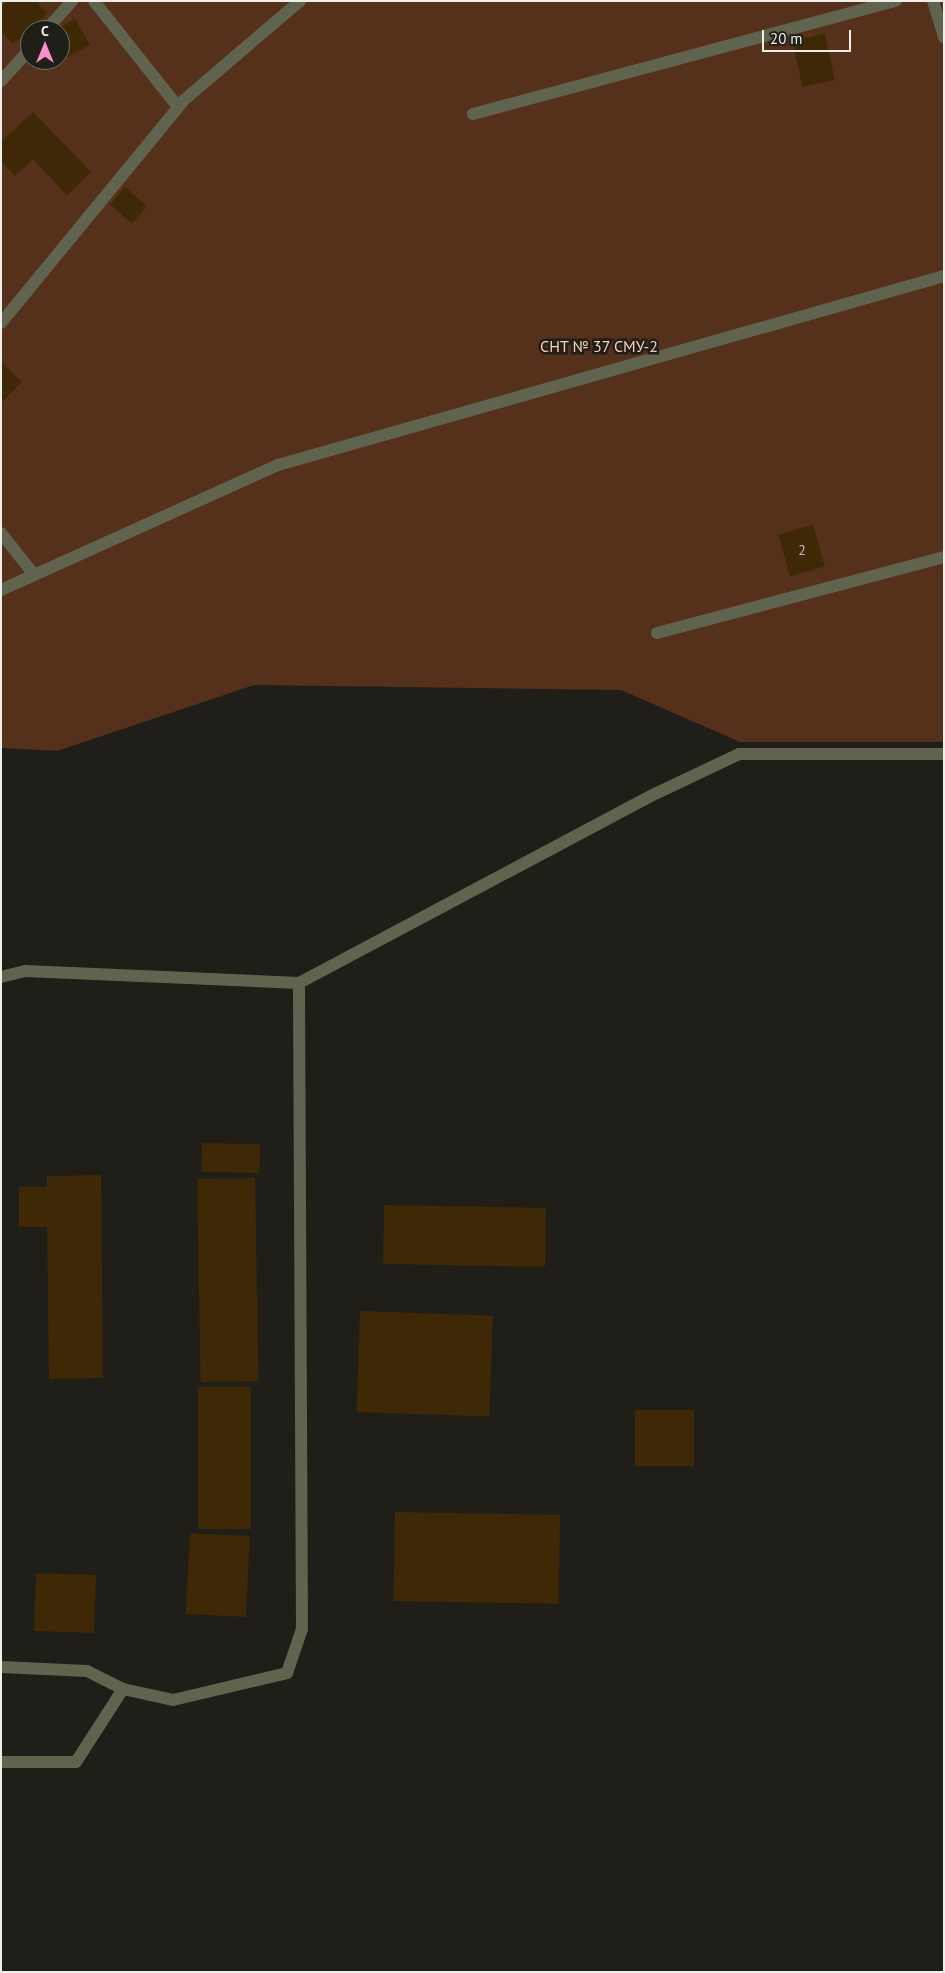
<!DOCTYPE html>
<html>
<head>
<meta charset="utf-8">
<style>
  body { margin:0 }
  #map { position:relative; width:945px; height:1973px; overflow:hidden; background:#1f1e19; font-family:"PT Sans",sans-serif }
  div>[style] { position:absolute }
  .green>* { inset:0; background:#55301a }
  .building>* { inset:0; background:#3f2805; transform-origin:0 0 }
  .minor>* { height:12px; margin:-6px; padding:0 6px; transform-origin:6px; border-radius:6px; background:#60644e }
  span { translate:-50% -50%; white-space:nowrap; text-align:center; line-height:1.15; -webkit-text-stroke:5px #1f1e19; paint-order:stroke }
  .number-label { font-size:14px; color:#c3bcb2 }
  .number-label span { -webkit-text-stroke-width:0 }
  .park-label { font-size:16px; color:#fdcfb6 }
  .frame { position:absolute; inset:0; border:2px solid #efeeeb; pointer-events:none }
  .north { position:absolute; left:20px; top:20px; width:50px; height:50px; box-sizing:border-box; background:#1f1e19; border:1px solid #72716d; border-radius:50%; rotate:0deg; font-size:14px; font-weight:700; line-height:20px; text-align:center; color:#efeeeb }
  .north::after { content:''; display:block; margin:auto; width:18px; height:22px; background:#f790cd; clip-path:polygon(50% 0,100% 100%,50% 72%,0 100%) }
  .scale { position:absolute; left:762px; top:30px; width:89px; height:22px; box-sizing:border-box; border:2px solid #efeeeb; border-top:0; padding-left:6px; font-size:15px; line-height:18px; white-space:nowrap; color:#efeeeb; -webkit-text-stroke:4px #1f1e19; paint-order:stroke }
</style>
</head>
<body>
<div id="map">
  <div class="green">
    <i style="clip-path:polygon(evenodd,1px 1px,944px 1px,944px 742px,740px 742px,621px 690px,254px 685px,57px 751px,1px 748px,1px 1px,30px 30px,60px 30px,60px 60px,30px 60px,30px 30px)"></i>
  </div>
  <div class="building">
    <i style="clip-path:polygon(8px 1px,36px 1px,47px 14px,13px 44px,1px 31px,1px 8px)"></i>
    <i style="clip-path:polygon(75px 19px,90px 45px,65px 58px,60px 30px,55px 30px)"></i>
    <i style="left:825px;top:34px;width:47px;height:33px;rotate:78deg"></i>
    <i style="clip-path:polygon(33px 112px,91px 172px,67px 195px,33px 159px,15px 176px,1px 161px,1px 142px)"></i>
    <i style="left:125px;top:187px;width:29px;height:23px;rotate:41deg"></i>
    <i style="clip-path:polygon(1px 362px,22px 382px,1px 403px)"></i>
    <i style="left:813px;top:525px;width:43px;height:36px;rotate:74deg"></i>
    <i style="left:202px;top:1143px;width:58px;height:29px;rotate:1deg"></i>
    <i style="clip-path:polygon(101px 1175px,103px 1378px,49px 1379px,47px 1227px,19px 1227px,19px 1187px,47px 1187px,47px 1176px)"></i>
    <i style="left:255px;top:1178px;width:203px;height:58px;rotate:89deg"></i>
    <i style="left:384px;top:1205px;width:162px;height:59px;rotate:1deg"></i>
    <i style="left:360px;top:1311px;width:133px;height:101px;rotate:2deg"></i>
    <i style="left:198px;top:1387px;width:53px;height:142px"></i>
    <i style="left:694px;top:1410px;width:56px;height:59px;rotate:90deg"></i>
    <i style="left:395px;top:1512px;width:165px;height:89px;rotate:1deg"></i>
    <i style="left:190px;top:1533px;width:60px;height:81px;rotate:3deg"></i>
    <i style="left:36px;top:1573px;width:60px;height:58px;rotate:2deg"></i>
  </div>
  <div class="minor">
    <i style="left:94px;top:1px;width:135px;rotate:51.6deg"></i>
    <i style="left:933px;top:1px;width:38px;rotate:73deg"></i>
    <i style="left:46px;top:30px;width:39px;rotate:-48deg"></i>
    <i style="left:1px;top:81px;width:43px;rotate:-47.8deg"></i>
    <i style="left:473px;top:114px;width:438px;rotate:-15deg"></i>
    <i style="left:1px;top:323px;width:288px;rotate:-50.6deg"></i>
    <i style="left:184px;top:100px;width:153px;rotate:-40.5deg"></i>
    <i style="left:1px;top:533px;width:50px;rotate:51.5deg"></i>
    <i style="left:1px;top:590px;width:304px;rotate:-24.3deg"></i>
    <i style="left:278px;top:465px;width:692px;rotate:-15.84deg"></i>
    <i style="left:657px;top:633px;width:297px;rotate:-14.8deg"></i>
    <i style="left:1px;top:977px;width:25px;rotate:-14deg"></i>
    <i style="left:25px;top:971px;width:274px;rotate:2.5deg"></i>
    <i style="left:1px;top:1667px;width:86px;rotate:2.7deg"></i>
    <i style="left:87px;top:1671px;width:40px;rotate:26.6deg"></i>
    <i style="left:123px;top:1689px;width:51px;rotate:12.4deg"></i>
    <i style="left:173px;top:1700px;width:117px;rotate:-13.3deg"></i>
    <i style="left:287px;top:1673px;width:46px;rotate:-71.2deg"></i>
    <i style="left:302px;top:1629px;width:646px;rotate:-90.27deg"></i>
    <i style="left:299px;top:983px;width:405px;rotate:-28deg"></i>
    <i style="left:657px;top:793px;width:91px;rotate:-25.4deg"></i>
    <i style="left:739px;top:754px;width:205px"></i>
    <i style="left:1px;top:1762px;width:75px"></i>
    <i style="left:76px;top:1762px;width:87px;rotate:-57.2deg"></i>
  </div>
  <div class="number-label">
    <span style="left:802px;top:550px">2</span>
  </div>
  <div class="park-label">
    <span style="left:599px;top:346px">СНТ № 37 СМУ-2</span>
  </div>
  <div class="frame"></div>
  <div class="north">С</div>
  <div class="scale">20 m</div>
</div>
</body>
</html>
